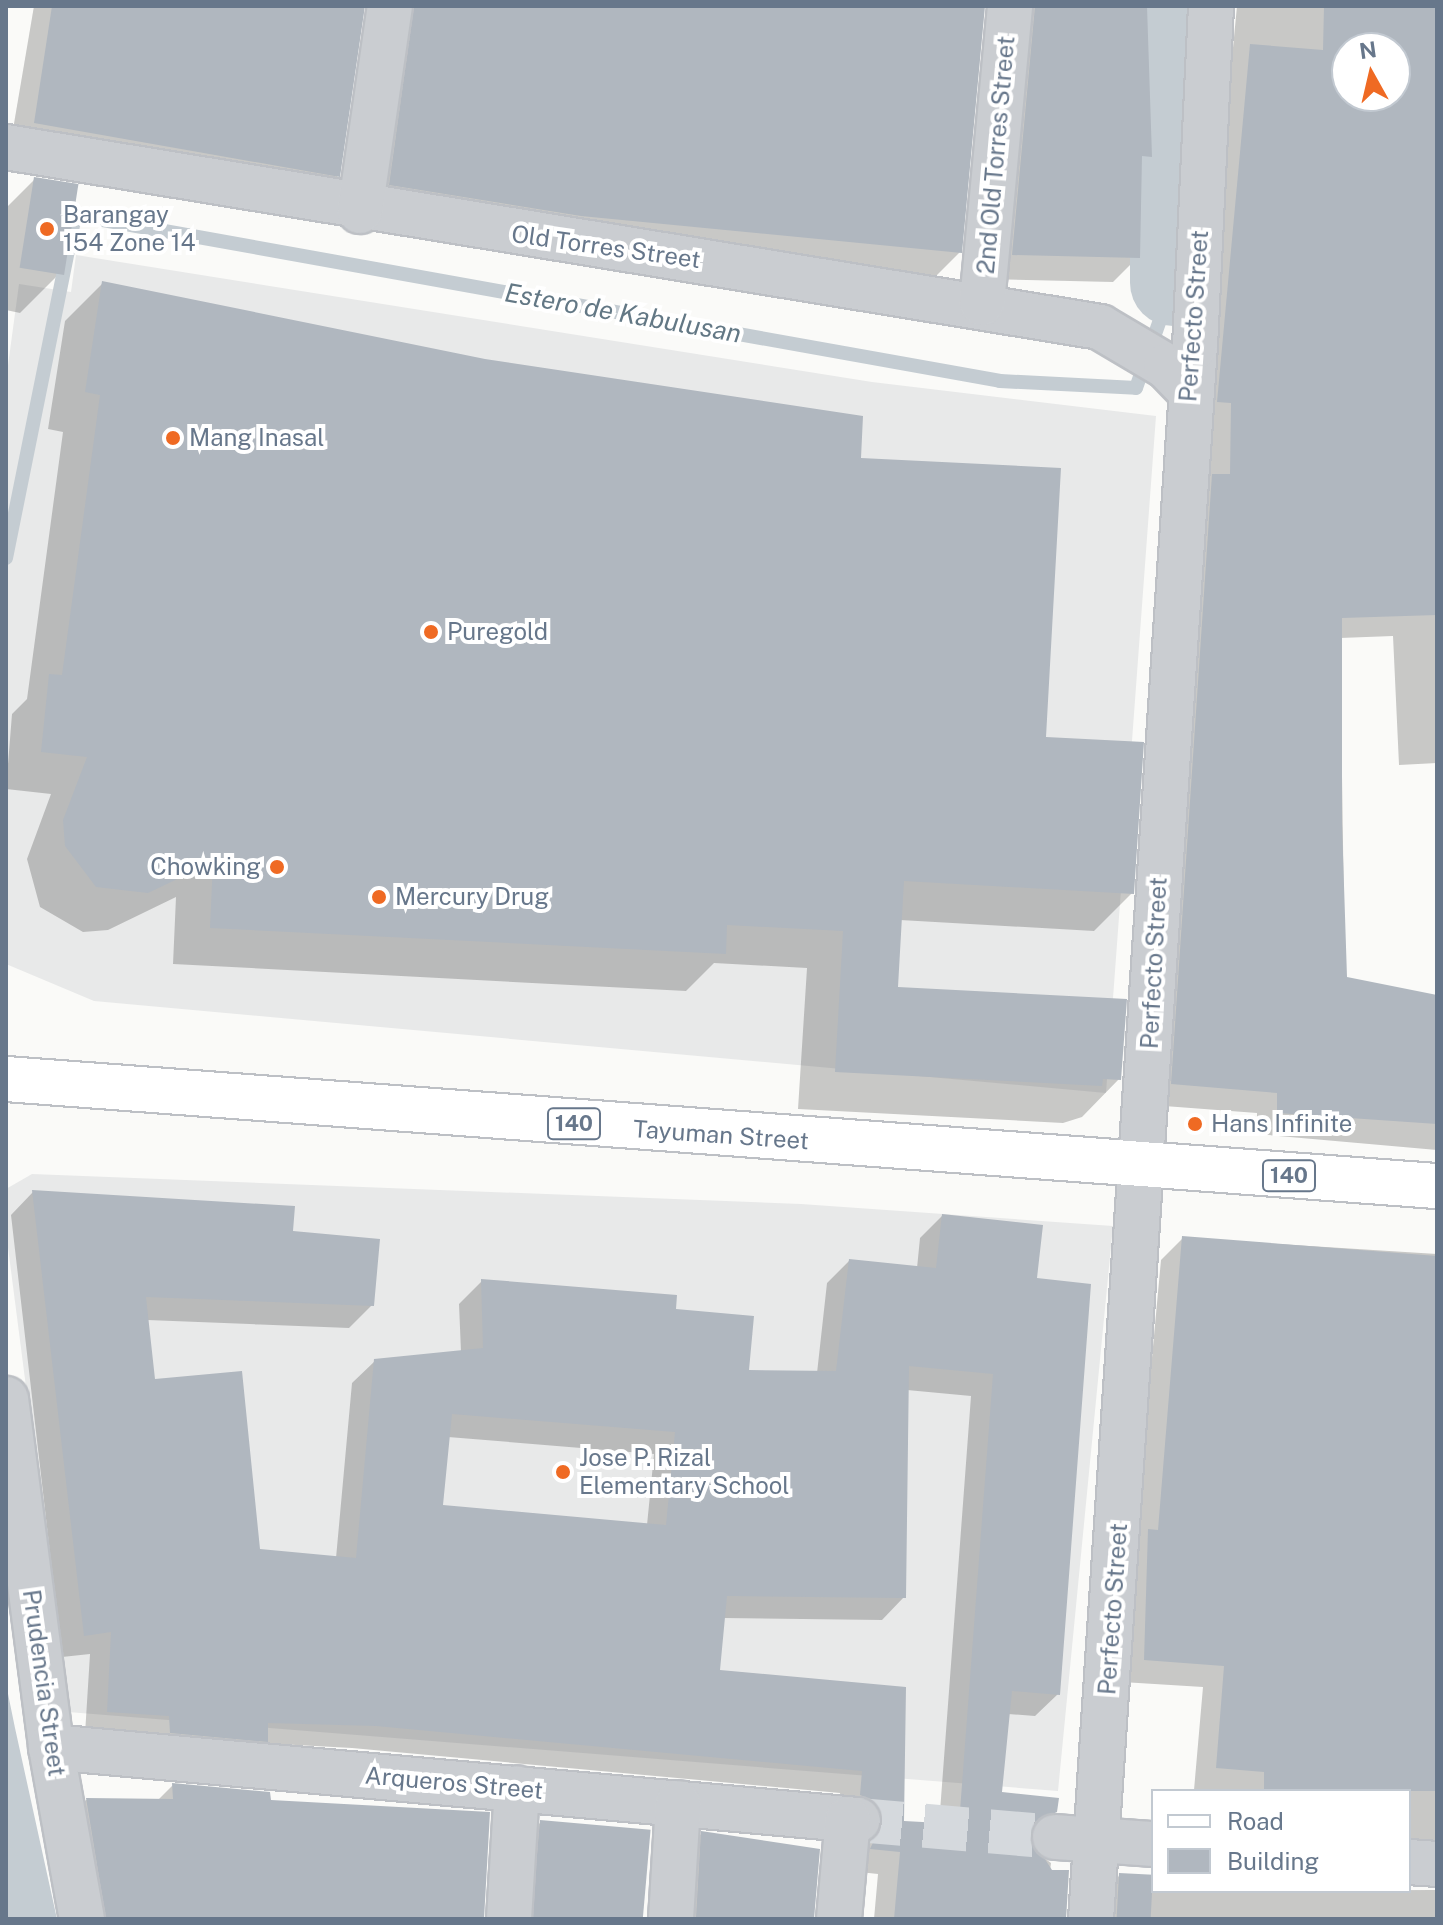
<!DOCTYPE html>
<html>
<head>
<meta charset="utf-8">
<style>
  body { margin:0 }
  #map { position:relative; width:1443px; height:1925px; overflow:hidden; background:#fafaf8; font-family:"Public Sans",sans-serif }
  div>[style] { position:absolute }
  .built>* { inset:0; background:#e8e9e9 }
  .water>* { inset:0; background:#c4ccd2 }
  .shadow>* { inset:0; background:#0003 }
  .stream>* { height:14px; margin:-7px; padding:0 7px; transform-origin:7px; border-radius:7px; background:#c4ccd2 }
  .river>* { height:86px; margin:-43px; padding:0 43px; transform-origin:43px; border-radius:43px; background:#c4ccd2 }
  .building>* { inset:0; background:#b0b7bf; transform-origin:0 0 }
  .street-tunnel>* { height:44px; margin-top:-22px; transform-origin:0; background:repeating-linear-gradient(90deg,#d5d9dd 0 44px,transparent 0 66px) }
  .roads { filter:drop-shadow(2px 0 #bdc0c5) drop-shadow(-2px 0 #bdc0c5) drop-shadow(0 2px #bdc0c5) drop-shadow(0 -2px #bdc0c5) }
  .street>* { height:44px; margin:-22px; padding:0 22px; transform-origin:22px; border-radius:22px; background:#cacdd1 }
  .primary>* { height:44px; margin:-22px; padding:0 22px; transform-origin:22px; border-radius:22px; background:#fff }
  .dots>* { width:22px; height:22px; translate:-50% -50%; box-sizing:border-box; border:4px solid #fff; border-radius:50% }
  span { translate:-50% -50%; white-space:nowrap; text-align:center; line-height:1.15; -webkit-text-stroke:8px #fff; paint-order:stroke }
  .shield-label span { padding:2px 6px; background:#fff; border:2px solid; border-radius:6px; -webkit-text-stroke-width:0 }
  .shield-label { font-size:22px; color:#67778b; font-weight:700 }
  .street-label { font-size:24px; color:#67778b }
  .poi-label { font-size:24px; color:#67778b }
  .left { translate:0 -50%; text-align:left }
  .right { translate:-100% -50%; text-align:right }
  .water-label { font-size:26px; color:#637885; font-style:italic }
  .frame { position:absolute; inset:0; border:8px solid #67778b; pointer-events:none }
  .legend { position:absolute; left:1151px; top:1789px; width:260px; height:104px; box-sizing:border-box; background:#fff; border:2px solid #c2c9d1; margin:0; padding:10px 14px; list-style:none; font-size:24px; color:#67778b }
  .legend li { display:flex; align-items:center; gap:16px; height:40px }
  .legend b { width:40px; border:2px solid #c2c9d1 }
  .north { position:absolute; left:1331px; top:32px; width:80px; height:80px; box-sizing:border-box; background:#fff; border:2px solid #c2c9d1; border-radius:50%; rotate:352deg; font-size:22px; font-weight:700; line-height:32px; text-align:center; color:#67778b }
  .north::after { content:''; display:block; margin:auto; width:28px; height:36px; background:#ef6a23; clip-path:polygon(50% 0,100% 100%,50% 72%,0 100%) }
</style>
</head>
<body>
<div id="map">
  <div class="built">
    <i style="clip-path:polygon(76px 255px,872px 382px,1156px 416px,1106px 1093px,94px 1001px,6px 964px,6px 380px,19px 284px,71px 292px)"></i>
    <i style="clip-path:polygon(32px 1174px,801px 1204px,1113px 1226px,1058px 1791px,68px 1712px,6px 1232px,6px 1189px)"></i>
  </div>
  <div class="water">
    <i style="clip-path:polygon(6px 1684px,15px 1728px,57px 1919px,6px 1919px)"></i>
  </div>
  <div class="shadow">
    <i style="clip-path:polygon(34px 6px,364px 6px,338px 176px,313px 200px,10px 147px)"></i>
    <i style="clip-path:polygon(370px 6px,983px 6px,960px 252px,935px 277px,555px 240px,366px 209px)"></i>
    <i style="clip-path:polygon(1012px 6px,1146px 6px,1150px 156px,1140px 165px,1138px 257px,1113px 282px,988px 279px)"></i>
    <i style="clip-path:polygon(evenodd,1237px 6px,1437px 6px,1437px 763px,1399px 765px,1393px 636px,1340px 638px,1345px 979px,1437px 997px,1437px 1150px,1257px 1134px,1257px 1113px,1151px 1105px,1191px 497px,1209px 479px,1210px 424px,1197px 422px,1237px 6px,1347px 48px,1395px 48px,1395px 96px,1347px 96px,1347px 48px)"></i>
    <i style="clip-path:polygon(35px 179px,58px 275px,20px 313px,6px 310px,6px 208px)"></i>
    <i style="clip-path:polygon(103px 283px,859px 460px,1043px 739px,1132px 893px,1094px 931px,900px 920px,896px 989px,1119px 1079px,1082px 1117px,1063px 1123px,798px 1109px,807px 968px,714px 963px,686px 991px,173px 964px,176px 897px,108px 930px,83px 932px,40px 907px,27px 859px,51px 794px,6px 789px,12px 714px,27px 699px,63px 432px,48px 429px,65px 321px)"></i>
    <i style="clip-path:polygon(evenodd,33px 1192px,290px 1232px,372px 1305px,349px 1328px,147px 1320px,154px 1382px,259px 1551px,336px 1558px,352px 1383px,375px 1361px,461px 1352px,459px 1304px,482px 1281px,674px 1311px,747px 1372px,817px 1373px,827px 1283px,849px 1261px,917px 1268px,920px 1238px,942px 1216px,1035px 1280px,1058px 1694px,1035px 1716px,1008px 1714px,1000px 1794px,1055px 1811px,1031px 1835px,1030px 1848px,1051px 1863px,1050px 1871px,1067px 1872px,1066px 1919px,874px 1919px,878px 1874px,850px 1871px,840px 1793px,352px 1748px,85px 1734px,90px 1654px,62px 1657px,11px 1215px,33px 1192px,907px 1390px,971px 1396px,939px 1825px,902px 1823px,903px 1689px,718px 1672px,723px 1618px,882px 1620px,904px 1597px,907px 1390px,33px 1192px,448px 1437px,654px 1454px,647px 1525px,441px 1507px,448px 1437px)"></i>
    <i style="clip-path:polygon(1183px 1238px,1437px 1254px,1437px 1883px,1409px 1862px,1409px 1791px,1194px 1790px,1203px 1687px,1122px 1682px,1161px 1260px)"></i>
    <i style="clip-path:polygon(173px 1785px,269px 1802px,482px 1919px,81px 1919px,64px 1822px,86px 1800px,157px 1801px)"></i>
    <i style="clip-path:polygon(541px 1822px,644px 1919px,514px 1919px,518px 1845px)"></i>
    <i style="clip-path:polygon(702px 1833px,818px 1850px,813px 1919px,676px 1919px,680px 1856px)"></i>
    <i style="clip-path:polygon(1120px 1875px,1153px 1878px,1153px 1891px,1437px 1890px,1437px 1919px,1095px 1919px,1097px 1898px)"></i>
  </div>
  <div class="stream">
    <i style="left:6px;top:558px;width:350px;rotate:-78.6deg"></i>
    <i style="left:75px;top:215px;width:940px;rotate:10.17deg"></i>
    <i style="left:1000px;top:381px;width:136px;rotate:2.9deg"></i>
    <i style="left:1136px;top:388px;width:111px;rotate:-70.6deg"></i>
  </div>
  <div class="river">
    <i style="left:1173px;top:6px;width:277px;rotate:90deg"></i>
  </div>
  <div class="building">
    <i style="clip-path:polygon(52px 6px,365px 6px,340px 177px,34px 123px)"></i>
    <i style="clip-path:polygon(414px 6px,985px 6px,962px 253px,581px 216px,389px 185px)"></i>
    <i style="clip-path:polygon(1035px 6px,1147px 6px,1152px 157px,1142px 156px,1140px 258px,1012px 255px)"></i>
    <i style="clip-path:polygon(evenodd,1324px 6px,1437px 6px,1437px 615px,1342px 618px,1342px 824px,1347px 977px,1437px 995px,1437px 1124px,1277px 1113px,1277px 1093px,1171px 1084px,1212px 474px,1230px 474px,1231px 403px,1217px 402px,1250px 44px,1323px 50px,1324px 6px,1347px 48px,1395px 48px,1395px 96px,1347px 96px,1347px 48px)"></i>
    <i style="left:34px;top:177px;width:45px;height:92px;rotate:9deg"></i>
    <i style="clip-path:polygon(102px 281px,485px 359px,863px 416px,861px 458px,1061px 468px,1046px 737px,1144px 742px,1134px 894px,904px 881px,898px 987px,1127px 999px,1121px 1080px,1103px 1079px,1102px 1086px,835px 1072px,843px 931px,727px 925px,726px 954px,210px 928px,213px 862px,148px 893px,96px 887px,65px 846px,63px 820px,87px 757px,41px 752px,49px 674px,62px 675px,100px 395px,85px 392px)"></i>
    <i style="clip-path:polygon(evenodd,32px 1190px,295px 1206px,293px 1231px,380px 1239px,374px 1306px,146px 1297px,155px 1379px,242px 1371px,260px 1549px,356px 1558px,374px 1359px,483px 1348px,481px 1279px,677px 1295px,676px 1309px,754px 1316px,749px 1370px,836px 1371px,849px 1259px,936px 1268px,942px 1214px,1043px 1225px,1037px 1278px,1091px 1284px,1060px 1695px,1012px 1691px,1002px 1792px,1059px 1798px,1057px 1812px,1035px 1822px,1030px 1836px,1052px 1870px,1069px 1870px,1066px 1919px,894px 1919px,900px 1852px,870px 1849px,883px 1821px,873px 1800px,860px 1795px,862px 1771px,376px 1726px,268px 1723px,268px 1742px,170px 1733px,169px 1716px,107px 1712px,111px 1632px,84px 1636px,32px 1190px,909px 1366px,993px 1374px,959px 1824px,904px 1821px,906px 1687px,720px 1670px,727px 1596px,906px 1598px,909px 1366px,32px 1190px,452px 1414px,675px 1432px,666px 1525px,443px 1505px,452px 1414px)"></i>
    <i style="clip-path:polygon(1182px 1236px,1437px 1256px,1437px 1791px,1264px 1791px,1264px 1772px,1216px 1768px,1224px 1666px,1144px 1660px,1148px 1529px,1158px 1530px)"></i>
    <i style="clip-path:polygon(172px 1783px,270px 1792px,271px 1800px,490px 1812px,484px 1919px,106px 1919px,86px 1798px,173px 1799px)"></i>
    <i style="left:540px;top:1820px;width:111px;height:99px;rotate:5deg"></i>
    <i style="clip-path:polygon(701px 1831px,820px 1849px,814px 1919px,696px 1917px)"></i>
    <i style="left:1119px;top:1873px;width:34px;height:46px;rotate:3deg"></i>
  </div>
  <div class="street-tunnel">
    <i style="left:858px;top:1820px;width:198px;rotate:4.9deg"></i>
  </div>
  <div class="roads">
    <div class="street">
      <i style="left:6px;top:147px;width:1109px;rotate:9.34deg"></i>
      <i style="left:1100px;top:327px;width:77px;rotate:30.6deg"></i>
      <i style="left:1166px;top:366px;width:32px;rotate:46deg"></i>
      <i style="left:360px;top:211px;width:207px;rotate:-81.7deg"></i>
      <i style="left:982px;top:303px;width:298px;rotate:-84.6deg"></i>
      <i style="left:6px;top:1399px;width:351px;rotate:82.6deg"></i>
      <i style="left:51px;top:1747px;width:175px;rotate:79.8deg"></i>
      <i style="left:51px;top:1747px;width:810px;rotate:5.17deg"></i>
      <i style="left:1055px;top:1837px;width:98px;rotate:4.1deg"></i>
      <i style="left:1409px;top:1862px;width:28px;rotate:4deg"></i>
      <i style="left:509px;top:1919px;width:131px;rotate:-86.5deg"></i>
      <i style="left:671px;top:1919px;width:116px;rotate:-86.5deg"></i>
      <i style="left:839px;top:1919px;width:100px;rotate:-84.9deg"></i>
      <i style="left:1091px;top:1919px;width:1576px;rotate:-86.22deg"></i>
      <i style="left:1195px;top:346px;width:340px;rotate:-87.3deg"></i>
    </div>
    <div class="primary">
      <i style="left:6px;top:1079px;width:1435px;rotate:4.28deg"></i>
    </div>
  </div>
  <div class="dots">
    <i style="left:47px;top:229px;background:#ef6a23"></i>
    <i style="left:173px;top:438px;background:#ef6a23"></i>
    <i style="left:431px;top:632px;background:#ef6a23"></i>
    <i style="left:277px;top:867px;background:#ef6a23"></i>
    <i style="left:379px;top:897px;background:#ef6a23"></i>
    <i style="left:1195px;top:1124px;background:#ef6a23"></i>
    <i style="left:563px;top:1472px;background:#ef6a23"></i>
  </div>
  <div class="shield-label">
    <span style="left:574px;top:1124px">140</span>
    <span style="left:1289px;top:1176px">140</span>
  </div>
  <div class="street-label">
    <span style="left:996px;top:155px;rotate:-85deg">2nd Old Torres Street</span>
    <span style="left:606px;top:247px;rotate:8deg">Old Torres Street</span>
    <span style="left:1194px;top:316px;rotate:-86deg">Perfecto Street</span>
    <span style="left:1154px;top:963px;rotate:-87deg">Perfecto Street</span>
    <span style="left:721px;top:1135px;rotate:4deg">Tayuman Street</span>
    <span style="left:1113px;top:1609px;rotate:-86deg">Perfecto Street</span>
    <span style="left:44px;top:1683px;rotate:82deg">Prudencia Street</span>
    <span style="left:454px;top:1783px;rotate:5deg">Arqueros Street</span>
  </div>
  <div class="poi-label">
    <span class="left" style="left:63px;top:229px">Barangay<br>154 Zone 14</span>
    <span class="left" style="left:189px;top:438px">Mang Inasal</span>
    <span class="left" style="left:447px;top:632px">Puregold</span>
    <span class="right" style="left:261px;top:867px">Chowking</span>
    <span class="left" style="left:395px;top:897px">Mercury Drug</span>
    <span class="left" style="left:1211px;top:1124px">Hans Infinite</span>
    <span class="left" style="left:579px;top:1472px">Jose P. Rizal<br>Elementary School</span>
  </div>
  <div class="water-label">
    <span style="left:623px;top:313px;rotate:10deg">Estero de Kabulusan</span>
  </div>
  <div class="frame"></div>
  <ul class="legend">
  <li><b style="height:10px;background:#fff"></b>Road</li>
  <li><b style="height:22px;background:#b0b7bf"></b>Building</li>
  </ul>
  <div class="north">N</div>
</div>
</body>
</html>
